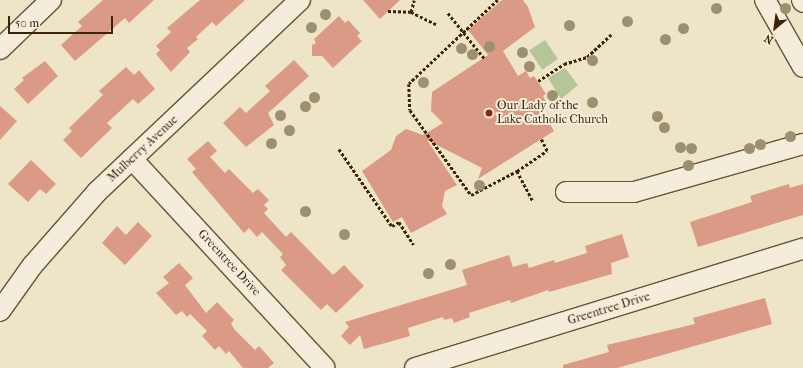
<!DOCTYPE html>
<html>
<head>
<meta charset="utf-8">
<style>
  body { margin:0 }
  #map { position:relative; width:803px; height:368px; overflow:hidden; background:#eee4c7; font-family:"IM FELL French Canon",serif }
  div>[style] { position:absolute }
  .green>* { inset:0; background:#b6c597; transform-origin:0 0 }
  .building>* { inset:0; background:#da9a86 }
  .path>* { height:2.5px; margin-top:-1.25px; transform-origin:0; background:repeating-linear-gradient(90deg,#3c2406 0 3px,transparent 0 5px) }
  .roads { filter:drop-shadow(1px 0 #685436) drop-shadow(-1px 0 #685436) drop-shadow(0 1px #685436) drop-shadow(0 -1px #685436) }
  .minor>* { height:20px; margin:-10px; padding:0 10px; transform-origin:10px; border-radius:10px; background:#f4eddb }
  .trees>* { width:11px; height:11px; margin:-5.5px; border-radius:50%; background:#9d9071 }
  .dots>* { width:11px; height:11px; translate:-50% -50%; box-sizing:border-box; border:2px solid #f4eddb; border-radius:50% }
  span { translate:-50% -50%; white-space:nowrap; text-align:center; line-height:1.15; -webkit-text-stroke:4px #f4eddb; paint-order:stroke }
  .poi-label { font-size:12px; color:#3c2406 }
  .left { translate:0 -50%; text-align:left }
  .street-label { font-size:12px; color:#3c2406 }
  .north { position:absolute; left:755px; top:8px; width:40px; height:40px; -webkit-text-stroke:3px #f4eddb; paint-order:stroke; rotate:209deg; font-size:11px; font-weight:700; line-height:16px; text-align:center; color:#3c2406 }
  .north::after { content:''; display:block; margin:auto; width:14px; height:18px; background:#3c2406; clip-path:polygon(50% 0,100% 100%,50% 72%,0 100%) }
  .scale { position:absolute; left:8px; top:16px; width:105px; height:18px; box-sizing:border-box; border:2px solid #3c2406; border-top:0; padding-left:5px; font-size:12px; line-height:14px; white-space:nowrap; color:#3c2406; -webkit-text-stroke:3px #f4eddb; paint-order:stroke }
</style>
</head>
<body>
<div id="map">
  <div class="green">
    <i style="left:545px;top:40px;width:23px;height:19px;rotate:56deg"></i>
    <i style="clip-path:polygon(565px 68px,578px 85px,561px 99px,548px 78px)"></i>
  </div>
  <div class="building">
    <i style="clip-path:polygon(103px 0,154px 0,129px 23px,125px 18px,75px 61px,61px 45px,82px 26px,78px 22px)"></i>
    <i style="clip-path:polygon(200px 0,245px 0,216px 26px,212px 22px,196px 37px,198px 39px,187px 48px,190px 52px,171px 72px,156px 54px,160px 50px,156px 46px,171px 32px,167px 28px)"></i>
    <i style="clip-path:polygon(363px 0,400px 0,380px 19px)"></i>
    <i style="clip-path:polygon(502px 0,523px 0,528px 7px,535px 27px,503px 51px,518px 76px,526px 71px,530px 78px,534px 76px,546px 94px,543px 96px,546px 102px,539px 106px,554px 131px,478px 179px,482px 168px,427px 140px,457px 185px,445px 191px,442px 206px,447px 214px,411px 233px,402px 217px,393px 222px,362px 171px,391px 150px,396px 136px,406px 129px,423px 135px,443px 123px,431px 111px,432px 92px,488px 55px,468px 30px)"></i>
    <i style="clip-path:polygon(339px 16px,345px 23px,348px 20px,360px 33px,357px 36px,362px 41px,333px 68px,322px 56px,312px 56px,312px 45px,316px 43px,314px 39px)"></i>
    <i style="clip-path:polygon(294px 60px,309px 76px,268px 113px,274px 125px,246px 147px,223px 123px,240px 107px,246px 113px,270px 91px,265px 86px)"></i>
    <i style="clip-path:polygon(45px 61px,58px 76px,28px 104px,14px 89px,24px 80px,22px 78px)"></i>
    <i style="clip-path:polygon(126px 67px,134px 75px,139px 70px,155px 89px,138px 104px,133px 99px,107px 123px,112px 128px,81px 158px,63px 140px,72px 131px,69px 128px,103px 95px,99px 91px)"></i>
    <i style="clip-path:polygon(0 106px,17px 121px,0 140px)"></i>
    <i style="clip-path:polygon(208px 141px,217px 151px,210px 157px,225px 173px,229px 169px,253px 193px,258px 189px,269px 200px,264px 205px,268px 209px,264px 213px,286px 237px,291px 232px,333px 275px,344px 265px,364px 286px,336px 313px,327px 304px,321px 310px,281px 270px,286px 265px,280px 257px,283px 254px,262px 232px,257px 237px,249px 228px,244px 233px,192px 172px,196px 169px,187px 159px)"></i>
    <i style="clip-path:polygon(31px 160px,56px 184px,46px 194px,40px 189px,28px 202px,8px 184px)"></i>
    <i style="clip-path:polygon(789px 184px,790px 188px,803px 184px,803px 215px,698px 247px,690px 222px,752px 202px,750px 196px)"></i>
    <i style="clip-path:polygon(138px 222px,152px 236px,125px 265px,102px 243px,117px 226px,126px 235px)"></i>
    <i style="clip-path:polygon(622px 234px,629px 257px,611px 263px,612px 274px,549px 292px,548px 290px,511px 303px,510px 300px,469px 313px,470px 317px,454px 323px,452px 318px,444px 320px,443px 317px,408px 328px,410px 336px,364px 349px,360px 335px,350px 345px,341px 336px,349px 327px,345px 322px,467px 285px,462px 270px,509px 255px,513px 267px,527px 263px,529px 268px,554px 260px,555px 263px,587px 253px,585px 246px)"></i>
    <i style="clip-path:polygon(179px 263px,193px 278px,185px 285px,206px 313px,217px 302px,234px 320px,231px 323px,234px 329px,255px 350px,259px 346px,274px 363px,268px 368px,243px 368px,229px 351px,226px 354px,219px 346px,215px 350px,202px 336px,207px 331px,190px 314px,187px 317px,182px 311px,176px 315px,156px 293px,169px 283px,163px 277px)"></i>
    <i style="clip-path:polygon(765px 298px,772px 324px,617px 368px,563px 368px,563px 365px,609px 352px,607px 345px,695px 324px,693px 318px)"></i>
  </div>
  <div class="path">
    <i style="left:498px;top:0;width:122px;rotate:136.7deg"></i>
    <i style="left:409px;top:84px;width:26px;rotate:88deg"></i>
    <i style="left:410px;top:110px;width:105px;rotate:54.3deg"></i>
    <i style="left:471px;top:195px;width:52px;rotate:-27.6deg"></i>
    <i style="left:517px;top:171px;width:36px;rotate:-34deg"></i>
    <i style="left:547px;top:151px;width:13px;rotate:-117deg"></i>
    <i style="left:388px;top:11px;width:23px;rotate:2deg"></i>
    <i style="left:411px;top:12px;width:12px;rotate:-76deg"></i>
    <i style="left:411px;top:12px;width:28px;rotate:26deg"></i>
    <i style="left:448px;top:13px;width:58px;rotate:51.3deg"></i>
    <i style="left:538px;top:81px;width:31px;rotate:-33deg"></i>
    <i style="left:564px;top:64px;width:24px;rotate:-17deg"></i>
    <i style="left:587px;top:57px;width:33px;rotate:-43deg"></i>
    <i style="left:339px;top:149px;width:93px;rotate:55.5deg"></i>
    <i style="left:392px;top:226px;width:8px;rotate:-30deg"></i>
    <i style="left:399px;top:222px;width:27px;rotate:57deg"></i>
    <i style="left:517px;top:171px;width:34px;rotate:62deg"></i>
  </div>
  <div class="roads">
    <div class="minor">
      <i style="left:765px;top:0;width:77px;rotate:60.4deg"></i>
      <i style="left:802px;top:0;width:2px;rotate:63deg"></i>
      <i style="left:0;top:49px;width:71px;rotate:-43.9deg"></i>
      <i style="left:132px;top:159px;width:284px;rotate:47.3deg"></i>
      <i style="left:566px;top:192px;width:68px"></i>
      <i style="left:634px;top:192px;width:176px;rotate:-15.9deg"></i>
      <i style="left:0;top:311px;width:55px;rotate:-54.6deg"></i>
      <i style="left:32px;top:266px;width:100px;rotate:-48.7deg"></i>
      <i style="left:98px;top:191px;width:278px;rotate:-43.4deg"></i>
      <i style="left:415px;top:368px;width:406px;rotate:-17.1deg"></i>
    </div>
  </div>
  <div class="trees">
    <i style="left:716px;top:8px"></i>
    <i style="left:785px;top:8px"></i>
    <i style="left:325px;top:14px"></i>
    <i style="left:627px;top:21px"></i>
    <i style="left:569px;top:25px"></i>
    <i style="left:311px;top:27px"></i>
    <i style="left:683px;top:28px"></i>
    <i style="left:665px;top:39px"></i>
    <i style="left:489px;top:46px"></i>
    <i style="left:461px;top:48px"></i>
    <i style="left:522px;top:52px"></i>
    <i style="left:472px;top:54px"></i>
    <i style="left:592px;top:60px"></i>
    <i style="left:529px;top:66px"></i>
    <i style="left:423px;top:82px"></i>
    <i style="left:552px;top:95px"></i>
    <i style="left:314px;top:97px"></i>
    <i style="left:592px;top:102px"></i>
    <i style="left:305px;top:106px"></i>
    <i style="left:280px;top:115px"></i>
    <i style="left:657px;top:116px"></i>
    <i style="left:664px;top:127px"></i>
    <i style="left:289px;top:130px"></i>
    <i style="left:790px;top:136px"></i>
    <i style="left:271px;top:143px"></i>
    <i style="left:760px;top:144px"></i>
    <i style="left:680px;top:147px"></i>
    <i style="left:691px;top:148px"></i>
    <i style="left:749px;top:148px"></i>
    <i style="left:688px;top:165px"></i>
    <i style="left:479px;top:185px"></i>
    <i style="left:305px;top:211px"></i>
    <i style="left:344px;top:234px"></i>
    <i style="left:450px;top:264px"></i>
    <i style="left:428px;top:273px"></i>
  </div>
  <div class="dots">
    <i style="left:489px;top:113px;background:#8f2418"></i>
  </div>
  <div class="poi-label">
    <span class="left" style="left:497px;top:113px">Our Lady of the<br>Lake Catholic Church</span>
  </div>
  <div class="street-label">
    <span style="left:143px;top:149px;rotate:-43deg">Mulberry Avenue</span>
    <span style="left:229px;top:263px;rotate:47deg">Greentree Drive</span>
    <span style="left:609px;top:309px;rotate:-17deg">Greentree Drive</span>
  </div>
  <div class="north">N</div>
  <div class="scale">50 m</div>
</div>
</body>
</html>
